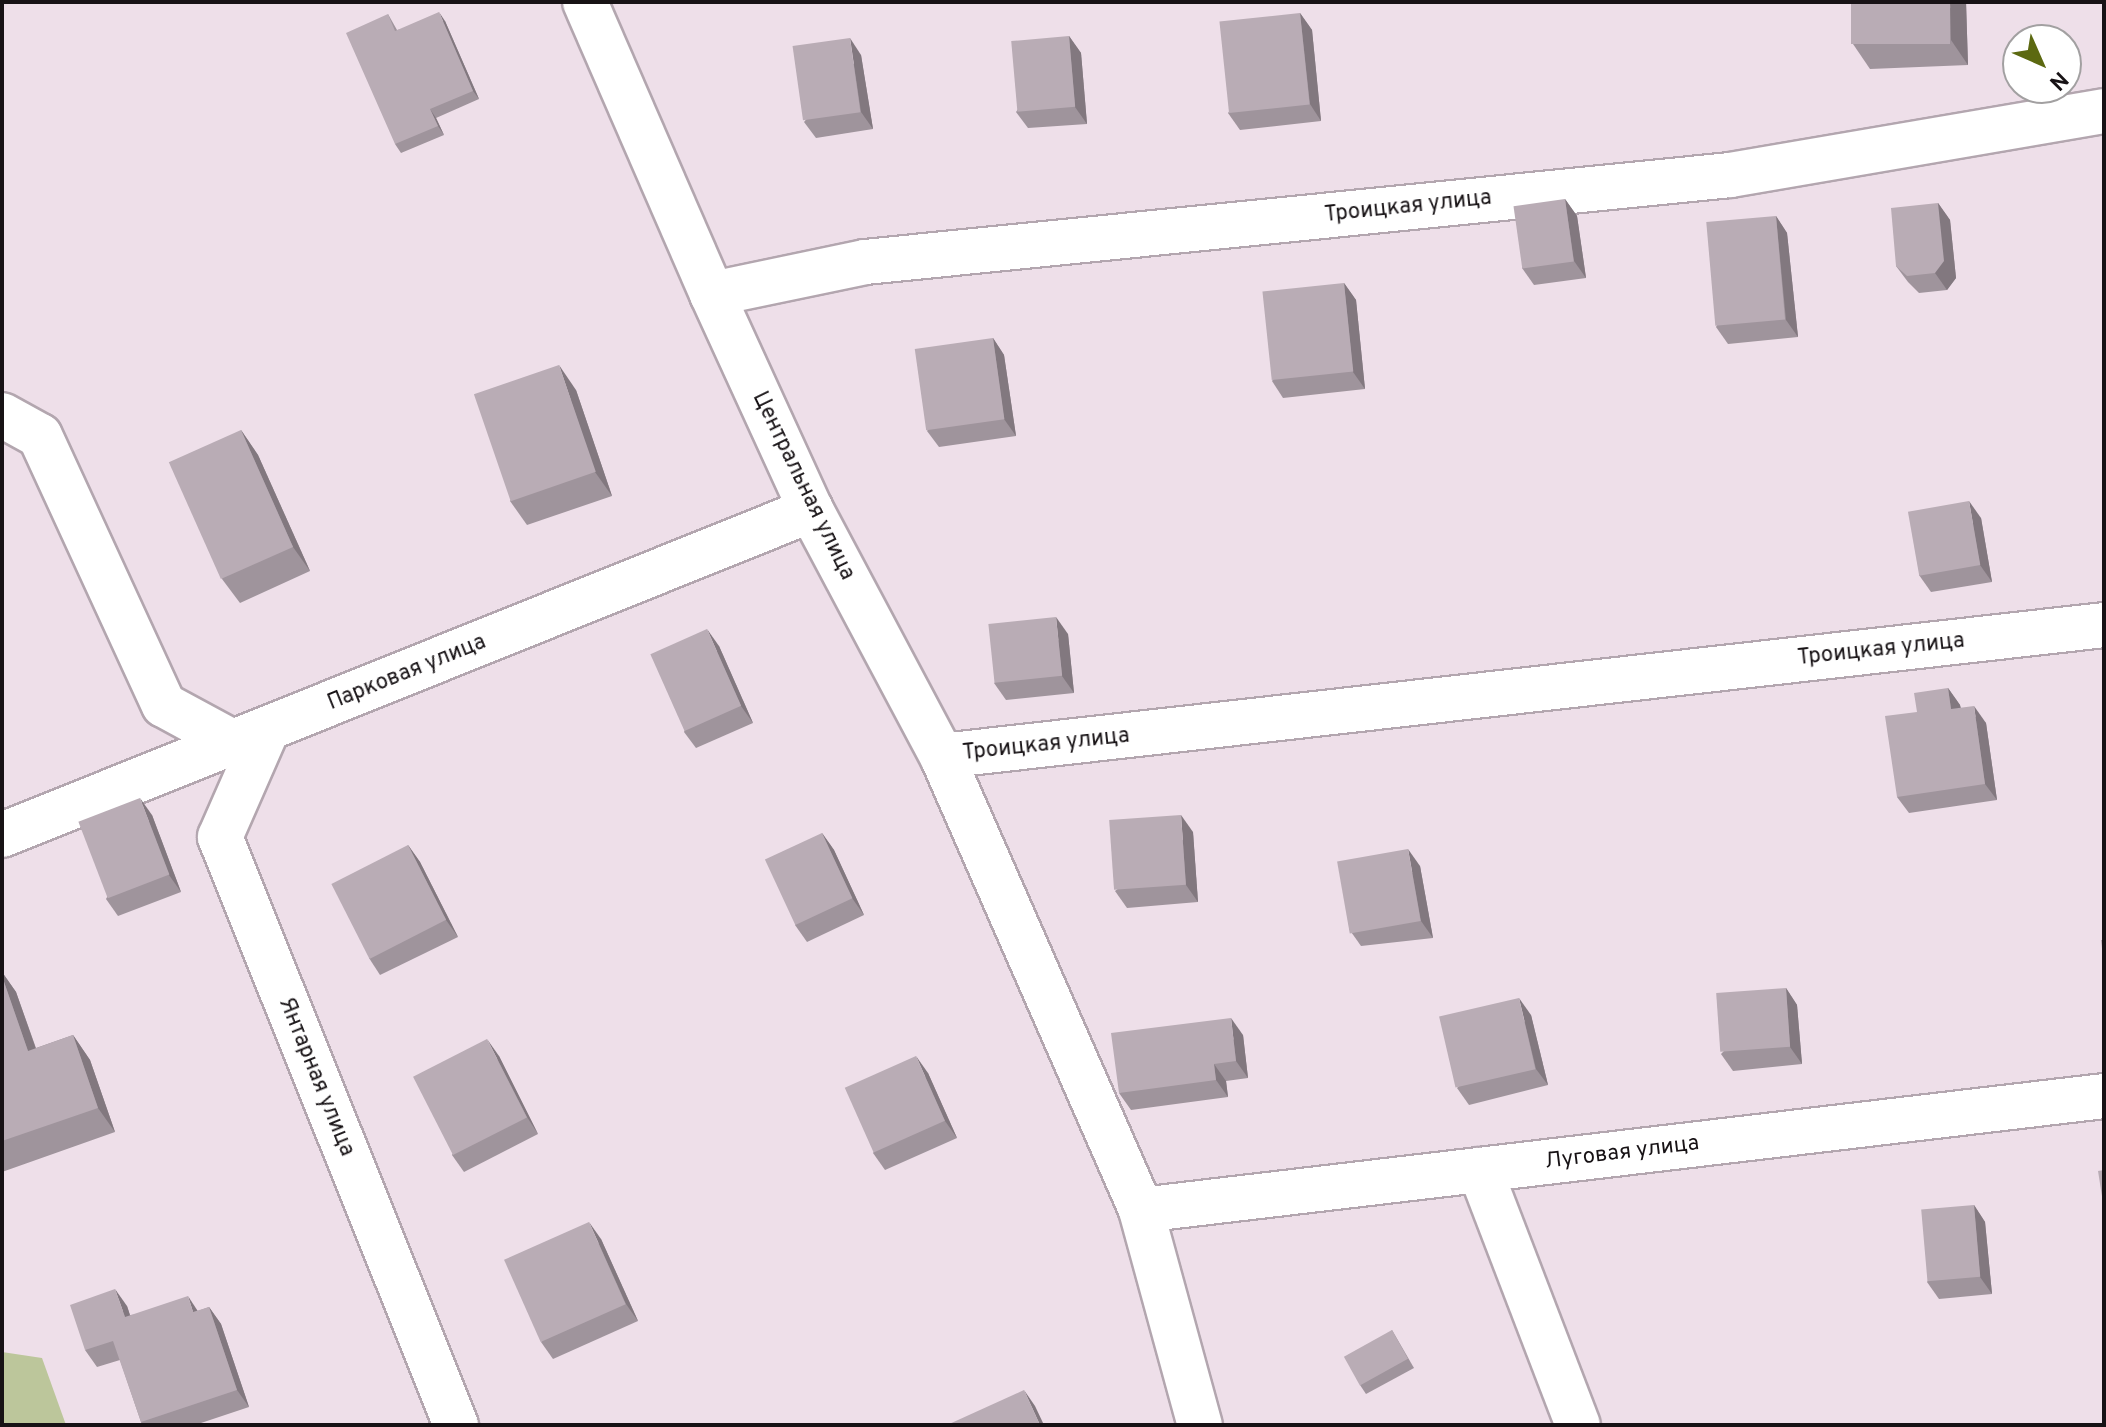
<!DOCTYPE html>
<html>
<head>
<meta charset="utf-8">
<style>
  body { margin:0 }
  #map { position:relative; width:2106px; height:1427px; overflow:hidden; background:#eedfe9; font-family:Overpass,sans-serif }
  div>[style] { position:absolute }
  .green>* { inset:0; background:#bcc69b }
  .roads { filter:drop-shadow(2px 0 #b3a6af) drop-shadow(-2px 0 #b3a6af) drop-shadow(0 2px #b3a6af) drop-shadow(0 -2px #b3a6af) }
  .minor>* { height:44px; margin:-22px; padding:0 22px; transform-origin:22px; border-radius:22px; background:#fff }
  .wall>* { inset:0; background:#9f949c }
  .shaded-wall>* { inset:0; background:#82787f }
  .building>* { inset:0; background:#b9acb5; transform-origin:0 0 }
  span { translate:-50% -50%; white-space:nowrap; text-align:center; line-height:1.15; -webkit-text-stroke:7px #fff; paint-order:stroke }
  .street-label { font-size:22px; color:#171215 }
  .frame { position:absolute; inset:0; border:4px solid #171215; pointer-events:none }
  .north { position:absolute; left:2002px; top:24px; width:80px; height:80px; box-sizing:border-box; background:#fff; border:2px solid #a2a0a1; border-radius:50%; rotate:135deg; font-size:22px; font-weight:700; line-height:32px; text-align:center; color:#171215 }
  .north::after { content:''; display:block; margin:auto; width:28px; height:36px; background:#5c6911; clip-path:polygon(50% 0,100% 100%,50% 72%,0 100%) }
</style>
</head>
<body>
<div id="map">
  <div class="green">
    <i style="clip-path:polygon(2px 1352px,42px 1358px,66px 1425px,2px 1425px)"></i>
  </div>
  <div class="roads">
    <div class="minor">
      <i style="left:585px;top:2px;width:318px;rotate:66.5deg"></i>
      <i style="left:712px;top:294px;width:238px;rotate:65.4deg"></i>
      <i style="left:811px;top:510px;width:279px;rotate:62deg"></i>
      <i style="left:942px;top:756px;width:496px;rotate:66.3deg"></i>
      <i style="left:1141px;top:1210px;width:223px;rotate:74.7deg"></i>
      <i style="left:712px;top:294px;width:156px;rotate:-11.8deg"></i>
      <i style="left:865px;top:262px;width:869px;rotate:-5.74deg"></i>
      <i style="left:1730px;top:175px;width:379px;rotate:-9.7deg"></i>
      <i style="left:2px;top:415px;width:43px;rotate:28.9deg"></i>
      <i style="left:40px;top:436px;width:296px;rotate:65.3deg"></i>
      <i style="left:164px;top:705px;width:80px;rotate:28.5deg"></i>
      <i style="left:267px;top:730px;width:117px;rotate:113.7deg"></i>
      <i style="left:220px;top:837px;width:634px;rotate:68.13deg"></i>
      <i style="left:942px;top:756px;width:1169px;rotate:-6.43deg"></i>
      <i style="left:2px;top:835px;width:872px;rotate:-21.89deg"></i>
      <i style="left:1480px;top:1170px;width:273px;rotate:69deg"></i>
      <i style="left:1141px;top:1210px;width:970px;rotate:-6.75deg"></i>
    </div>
  </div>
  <div class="wall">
    <i style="clip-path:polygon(1966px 2px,1968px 65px,1870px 69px,1853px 44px)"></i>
    <i style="clip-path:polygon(1300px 13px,1312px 30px,1321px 121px,1240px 130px,1228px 113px)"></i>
    <i style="clip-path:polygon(388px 14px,397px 30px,445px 21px,479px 99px,436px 118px,444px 135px,401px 153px,395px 144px)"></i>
    <i style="clip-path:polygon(1069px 36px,1081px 53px,1087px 124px,1028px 128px,1016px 112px)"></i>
    <i style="clip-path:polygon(861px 55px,873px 129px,816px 138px,804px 122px)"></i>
    <i style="clip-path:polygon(1565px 199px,1577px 216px,1586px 278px,1534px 285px,1522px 268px)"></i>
    <i style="clip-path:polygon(1938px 203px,1950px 220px,1956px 278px,1947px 290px,1919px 293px,1908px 282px,1896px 266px)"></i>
    <i style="clip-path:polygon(1776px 216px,1787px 233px,1798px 337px,1728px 344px,1716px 327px)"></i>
    <i style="clip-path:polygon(1344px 283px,1356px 300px,1365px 389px,1283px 398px,1272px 381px)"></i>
    <i style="clip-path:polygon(993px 338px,1004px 355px,1016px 436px,939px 447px,927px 431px)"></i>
    <i style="clip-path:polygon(576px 390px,612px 496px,527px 525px,510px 501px)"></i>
    <i style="clip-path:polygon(241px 430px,258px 455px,310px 571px,240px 603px,222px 579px)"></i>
    <i style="clip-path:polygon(1981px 518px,1992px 582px,1931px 592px,1919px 575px)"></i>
    <i style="clip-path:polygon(1068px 634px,1074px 693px,1006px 700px,994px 683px)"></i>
    <i style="clip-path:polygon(719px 646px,753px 723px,696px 748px,684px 732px)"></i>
    <i style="clip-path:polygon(1948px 688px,1960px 705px,1961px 708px,1986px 723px,1997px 800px,1909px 813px,1897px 797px,1917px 712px)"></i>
    <i style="clip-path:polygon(152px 815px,181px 892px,118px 916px,106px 899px)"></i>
    <i style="clip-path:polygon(1193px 832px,1198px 902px,1127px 908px,1115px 891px)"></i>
    <i style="clip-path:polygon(822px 833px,834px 850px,864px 915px,807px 942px,795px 925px)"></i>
    <i style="clip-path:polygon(408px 845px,420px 862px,458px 937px,380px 975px,369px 958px)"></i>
    <i style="clip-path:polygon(1420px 866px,1433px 938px,1361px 946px,1349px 929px)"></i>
    <i style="clip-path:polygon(2px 972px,16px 992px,36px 1048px,73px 1035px,90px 1060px,115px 1132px,2px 1172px)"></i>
    <i style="clip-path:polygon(1786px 988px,1797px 1005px,1802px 1064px,1733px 1071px,1721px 1054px)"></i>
    <i style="clip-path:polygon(1531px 1015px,1548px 1085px,1469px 1105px,1457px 1088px)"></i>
    <i style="clip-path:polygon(1243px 1035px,1248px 1078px,1226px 1081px,1228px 1097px,1131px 1110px,1119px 1093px)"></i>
    <i style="clip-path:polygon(499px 1056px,538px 1134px,464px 1172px,452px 1155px)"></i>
    <i style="clip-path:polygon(928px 1073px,957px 1138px,885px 1170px,873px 1153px)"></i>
    <i style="clip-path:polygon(1974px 1205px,1985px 1222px,1992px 1294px,1939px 1299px,1927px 1282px)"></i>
    <i style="clip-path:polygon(601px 1239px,638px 1321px,553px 1359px,541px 1342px)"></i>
    <i style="clip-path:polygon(127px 1306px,130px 1315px,198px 1311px,209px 1307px,221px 1324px,249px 1407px,195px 1425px,142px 1425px,120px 1360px,97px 1367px,85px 1350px)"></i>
    <i style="clip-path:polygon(1392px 1330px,1414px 1368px,1366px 1394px,1360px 1385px)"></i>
  </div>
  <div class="shaded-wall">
    <i style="clip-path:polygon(1950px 2px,1966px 2px,1968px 65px,1951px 40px)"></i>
    <i style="clip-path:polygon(439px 12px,445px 21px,479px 99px,473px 91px)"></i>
    <i style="clip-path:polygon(1300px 13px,1312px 30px,1321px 121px,1310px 104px)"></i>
    <i style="clip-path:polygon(1069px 36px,1081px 53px,1087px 124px,1075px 107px)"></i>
    <i style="clip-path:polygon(850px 38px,861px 55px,873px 129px,861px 112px)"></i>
    <i style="clip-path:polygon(430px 109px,436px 118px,444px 135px,438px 126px)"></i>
    <i style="clip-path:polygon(1565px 199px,1577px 216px,1586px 278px,1574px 261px)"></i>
    <i style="clip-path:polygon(1938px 203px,1950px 220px,1956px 278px,1947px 290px,1935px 273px)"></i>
    <i style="clip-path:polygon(1776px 216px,1787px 233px,1798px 337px,1786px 320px)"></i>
    <i style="clip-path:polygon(1344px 283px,1356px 300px,1365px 389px,1353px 372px)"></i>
    <i style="clip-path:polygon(993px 338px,1004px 355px,1016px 436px,1004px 419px)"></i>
    <i style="clip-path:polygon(559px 365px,576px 390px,612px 496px,595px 472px)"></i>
    <i style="clip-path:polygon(241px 430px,258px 455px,310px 571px,293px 547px)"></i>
    <i style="clip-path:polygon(1969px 501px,1981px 518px,1992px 582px,1980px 565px)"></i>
    <i style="clip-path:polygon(1056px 617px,1068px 634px,1074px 693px,1062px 676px)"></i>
    <i style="clip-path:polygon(707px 629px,719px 646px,753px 723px,741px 706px)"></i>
    <i style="clip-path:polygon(1948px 688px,1960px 705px,1963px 726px,1951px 709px)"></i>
    <i style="clip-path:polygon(1974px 706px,1986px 723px,1997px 800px,1985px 784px)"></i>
    <i style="clip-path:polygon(140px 798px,152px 815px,181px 892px,169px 875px)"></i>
    <i style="clip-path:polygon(1181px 815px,1193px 832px,1198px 902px,1186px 885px)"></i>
    <i style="clip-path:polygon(822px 833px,834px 850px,864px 915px,852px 898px)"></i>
    <i style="clip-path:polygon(408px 845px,420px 862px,458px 937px,446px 920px)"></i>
    <i style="clip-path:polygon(1408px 849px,1420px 866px,1433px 938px,1421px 921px)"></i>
    <i style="clip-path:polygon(2px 972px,16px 992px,45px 1075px,28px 1051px,2px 976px)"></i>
    <i style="clip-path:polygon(1786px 988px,1797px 1005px,1802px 1064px,1790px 1047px)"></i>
    <i style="clip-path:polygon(1519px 998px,1531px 1015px,1548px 1085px,1536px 1069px)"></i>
    <i style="clip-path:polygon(1231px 1018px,1243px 1035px,1248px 1078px,1236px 1061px)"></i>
    <i style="clip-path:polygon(73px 1035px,90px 1060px,115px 1132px,98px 1108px)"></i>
    <i style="clip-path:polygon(487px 1039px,499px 1056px,538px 1134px,527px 1117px)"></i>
    <i style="clip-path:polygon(916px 1056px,928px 1073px,957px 1138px,945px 1121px)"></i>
    <i style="clip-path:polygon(1214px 1064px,1226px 1081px,1228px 1097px,1216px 1080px)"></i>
    <i style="clip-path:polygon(1974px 1205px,1985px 1222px,1992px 1294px,1980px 1277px)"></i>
    <i style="clip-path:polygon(589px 1222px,601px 1239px,638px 1321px,626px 1304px)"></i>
    <i style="clip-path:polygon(115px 1289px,127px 1306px,136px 1334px,125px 1317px)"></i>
    <i style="clip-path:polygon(188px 1296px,199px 1313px,193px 1312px)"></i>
    <i style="clip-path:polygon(209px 1307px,221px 1324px,249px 1407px,237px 1390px)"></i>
    <i style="clip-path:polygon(1024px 1390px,1035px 1406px,1044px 1425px,1040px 1425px)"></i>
  </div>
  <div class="building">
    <i style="left:1851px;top:2px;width:99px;height:42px"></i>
    <i style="clip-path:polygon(439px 12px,473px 91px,430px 109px,438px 126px,395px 144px,346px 33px,388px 14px,395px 31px)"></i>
    <i style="left:1300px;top:13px;width:92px;height:81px;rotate:84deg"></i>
    <i style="left:1069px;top:36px;width:71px;height:58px;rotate:85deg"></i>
    <i style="left:850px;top:38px;width:75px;height:58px;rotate:82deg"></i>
    <i style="left:1565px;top:199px;width:63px;height:52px;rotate:82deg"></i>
    <i style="clip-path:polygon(1938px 203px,1944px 261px,1935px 273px,1907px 276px,1896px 266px,1891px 208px)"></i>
    <i style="left:1776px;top:216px;width:104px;height:70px;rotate:85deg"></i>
    <i style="left:1344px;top:283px;width:89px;height:82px;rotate:84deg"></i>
    <i style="left:993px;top:338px;width:82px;height:79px;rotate:82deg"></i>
    <i style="left:559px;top:365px;width:113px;height:90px;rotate:71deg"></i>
    <i style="left:241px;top:430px;width:128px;height:79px;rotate:66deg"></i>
    <i style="left:1969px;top:501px;width:65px;height:62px;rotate:80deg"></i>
    <i style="left:1056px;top:617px;width:59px;height:68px;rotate:84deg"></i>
    <i style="left:707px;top:629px;width:84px;height:62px;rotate:66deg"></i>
    <i style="clip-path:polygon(1948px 688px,1951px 709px,1974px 706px,1985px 784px,1897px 797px,1885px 716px,1917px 712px,1914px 693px)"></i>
    <i style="left:140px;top:798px;width:82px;height:66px;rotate:69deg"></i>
    <i style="left:1181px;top:815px;width:70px;height:72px;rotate:86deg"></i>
    <i style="left:822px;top:833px;width:72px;height:63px;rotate:65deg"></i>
    <i style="left:408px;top:845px;width:84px;height:86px;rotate:63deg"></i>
    <i style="left:1408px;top:849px;width:73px;height:72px;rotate:80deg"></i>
    <i style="clip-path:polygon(2101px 940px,2104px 940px,2104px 965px)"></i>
    <i style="clip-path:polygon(2px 976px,28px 1051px,73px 1035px,98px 1108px,2px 1141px)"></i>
    <i style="left:1786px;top:988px;width:59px;height:70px;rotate:86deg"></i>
    <i style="left:1519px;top:998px;width:73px;height:82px;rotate:77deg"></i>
    <i style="clip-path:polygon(1231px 1018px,1236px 1061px,1214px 1064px,1216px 1080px,1119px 1093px,1111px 1033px)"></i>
    <i style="left:487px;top:1039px;width:88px;height:83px;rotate:63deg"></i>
    <i style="left:916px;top:1056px;width:71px;height:78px;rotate:66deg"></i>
    <i style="clip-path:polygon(2104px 1170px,2104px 1209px,2098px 1171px)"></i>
    <i style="left:1974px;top:1205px;width:72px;height:53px;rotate:85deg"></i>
    <i style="left:589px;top:1222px;width:90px;height:93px;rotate:66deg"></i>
    <i style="clip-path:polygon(115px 1289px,125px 1317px,188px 1296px,193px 1312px,209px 1307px,237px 1390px,141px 1422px,113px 1341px,85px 1350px,70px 1305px)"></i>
    <i style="left:1392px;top:1330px;width:33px;height:55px;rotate:61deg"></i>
    <i style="clip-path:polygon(1024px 1390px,1040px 1425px,947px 1425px)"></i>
  </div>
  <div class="street-label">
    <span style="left:1408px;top:207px;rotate:-6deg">Троицкая улица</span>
    <span style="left:803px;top:486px;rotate:64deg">Центральная улица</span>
    <span style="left:1881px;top:650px;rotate:-6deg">Троицкая улица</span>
    <span style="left:407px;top:673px;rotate:-22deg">Парковая улица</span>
    <span style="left:1046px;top:745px;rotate:-6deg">Троицкая улица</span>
    <span style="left:316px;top:1077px;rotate:68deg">Янтарная улица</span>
    <span style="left:1622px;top:1153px;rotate:-7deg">Луговая улица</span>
  </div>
  <div class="frame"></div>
  <div class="north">N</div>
</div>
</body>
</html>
